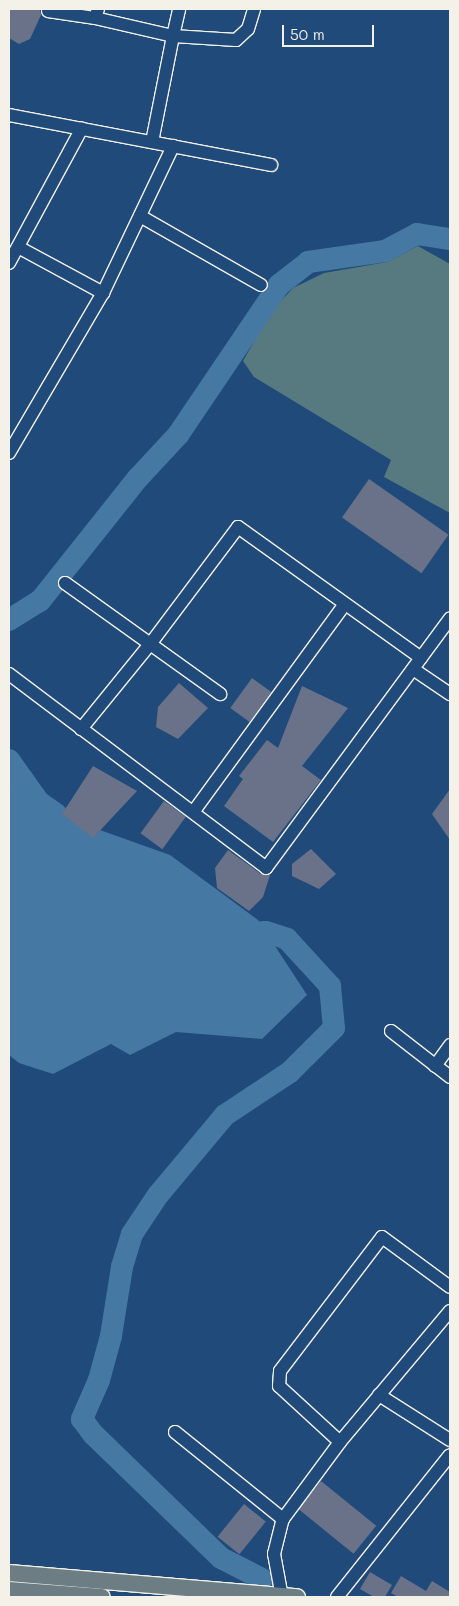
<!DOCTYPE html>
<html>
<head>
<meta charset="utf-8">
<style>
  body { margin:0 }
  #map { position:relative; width:459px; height:1606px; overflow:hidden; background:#1f4a7a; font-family:Mali,sans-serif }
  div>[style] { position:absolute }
  .green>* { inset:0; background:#567a7f }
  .water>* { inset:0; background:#4578a2 }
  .river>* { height:22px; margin:-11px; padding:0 11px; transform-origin:11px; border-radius:11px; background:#4578a2 }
  .building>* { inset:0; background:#6a728a; transform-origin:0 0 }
  .roads { filter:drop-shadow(1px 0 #f4f1e8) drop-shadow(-1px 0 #f4f1e8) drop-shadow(0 1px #f4f1e8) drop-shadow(0 -1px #f4f1e8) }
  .minor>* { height:12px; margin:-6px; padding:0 6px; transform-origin:6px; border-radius:6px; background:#1f4a7a }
  .major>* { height:16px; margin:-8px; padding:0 8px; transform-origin:8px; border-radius:8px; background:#6c7e84 }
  span { translate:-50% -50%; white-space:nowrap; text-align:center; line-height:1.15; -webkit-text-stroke:4px #1f4a7a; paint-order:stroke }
  .frame { position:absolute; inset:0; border:10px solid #f4f1e8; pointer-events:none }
  .scale { position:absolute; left:282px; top:25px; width:92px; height:22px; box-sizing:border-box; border:2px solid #f4f1e8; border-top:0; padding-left:6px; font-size:15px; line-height:18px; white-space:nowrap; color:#f4f1e8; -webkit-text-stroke:4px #1f4a7a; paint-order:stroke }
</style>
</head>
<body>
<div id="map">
  <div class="green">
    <i style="clip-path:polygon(418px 246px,450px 264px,450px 513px,384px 477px,391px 460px,254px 377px,243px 361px,270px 313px,293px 288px,324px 273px,387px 262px)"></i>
  </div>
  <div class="water">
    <i style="clip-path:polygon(9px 775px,38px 799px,100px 830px,170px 855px,258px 920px,307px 995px,262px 1039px,176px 1032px,130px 1055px,111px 1044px,53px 1074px,19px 1063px,9px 1055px)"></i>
  </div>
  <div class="river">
    <i style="left:9px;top:620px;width:36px;rotate:-32deg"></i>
    <i style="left:40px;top:601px;width:157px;rotate:-51.5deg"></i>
    <i style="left:138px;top:478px;width:59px;rotate:-47.1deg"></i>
    <i style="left:178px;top:435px;width:181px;rotate:-56deg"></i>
    <i style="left:279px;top:285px;width:37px;rotate:-38deg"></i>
    <i style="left:308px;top:262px;width:78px;rotate:-8.1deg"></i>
    <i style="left:385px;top:251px;width:36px;rotate:-28deg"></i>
    <i style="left:417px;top:234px;width:33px;rotate:9deg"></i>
    <i style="left:9px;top:760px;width:52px;rotate:54.5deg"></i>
    <i style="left:39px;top:802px;width:21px;rotate:35deg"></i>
    <i style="left:236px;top:934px;width:30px;rotate:-4deg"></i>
    <i style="left:266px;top:932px;width:22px;rotate:18deg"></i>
    <i style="left:287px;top:939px;width:64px;rotate:47.5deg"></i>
    <i style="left:330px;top:986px;width:42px;rotate:84.6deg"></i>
    <i style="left:334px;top:1028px;width:62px;rotate:135deg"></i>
    <i style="left:290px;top:1072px;width:78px;rotate:146.5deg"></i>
    <i style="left:225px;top:1115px;width:104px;rotate:129.9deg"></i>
    <i style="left:158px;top:1195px;width:47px;rotate:123.7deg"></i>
    <i style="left:132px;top:1234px;width:34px;rotate:107deg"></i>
    <i style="left:122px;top:1267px;width:70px;rotate:99.1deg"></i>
    <i style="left:111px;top:1336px;width:46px;rotate:105.3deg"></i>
    <i style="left:99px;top:1380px;width:43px;rotate:113.6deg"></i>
    <i style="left:82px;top:1419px;width:19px;rotate:54deg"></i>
    <i style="left:93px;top:1434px;width:178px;rotate:44.1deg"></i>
    <i style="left:221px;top:1558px;width:46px;rotate:27.1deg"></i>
  </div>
  <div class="building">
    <i style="clip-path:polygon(9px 9px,40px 9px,41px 15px,30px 39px,19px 44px,9px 38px)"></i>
    <i style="left:369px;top:479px;width:97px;height:47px;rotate:35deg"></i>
    <i style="left:252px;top:678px;width:24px;height:37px;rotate:36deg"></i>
    <i style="clip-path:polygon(179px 683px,208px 708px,178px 739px,156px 727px,158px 707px)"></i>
    <i style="clip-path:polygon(302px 686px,348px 708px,302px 766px,321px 780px,273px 842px,224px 806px,243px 779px,239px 776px,267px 740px,278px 748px)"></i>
    <i style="clip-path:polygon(93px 766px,137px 791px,93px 838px,62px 814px)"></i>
    <i style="clip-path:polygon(450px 789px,450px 840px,432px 814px)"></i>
    <i style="left:164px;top:801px;width:27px;height:40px;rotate:36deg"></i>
    <i style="clip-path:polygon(311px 849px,336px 874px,319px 889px,292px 876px,292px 864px)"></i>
    <i style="clip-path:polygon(228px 850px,261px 874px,270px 875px,263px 897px,249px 911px,217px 888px,215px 868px)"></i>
    <i style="left:321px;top:1481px;width:71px;height:36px;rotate:39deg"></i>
    <i style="left:244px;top:1504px;width:28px;height:42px;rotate:39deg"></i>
    <i style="clip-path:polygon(370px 1572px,392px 1585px,385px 1597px,374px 1597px,360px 1589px)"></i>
    <i style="clip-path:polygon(401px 1576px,426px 1591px,432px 1581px,450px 1592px,450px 1597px,398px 1597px,391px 1593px)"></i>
  </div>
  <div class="roads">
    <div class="minor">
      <i style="left:98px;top:9px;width:9px;rotate:108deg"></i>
      <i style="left:95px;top:18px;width:80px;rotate:13deg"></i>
      <i style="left:173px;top:36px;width:28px;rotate:-77deg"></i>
      <i style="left:48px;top:11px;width:48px;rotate:8.5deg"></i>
      <i style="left:9px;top:115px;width:267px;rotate:10.8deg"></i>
      <i style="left:152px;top:142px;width:108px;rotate:-78.8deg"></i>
      <i style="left:173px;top:36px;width:63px;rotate:3.6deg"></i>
      <i style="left:236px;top:40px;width:16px;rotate:-43deg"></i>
      <i style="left:248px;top:29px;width:21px;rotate:-73deg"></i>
      <i style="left:140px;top:216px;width:139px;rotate:29.7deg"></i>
      <i style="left:18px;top:247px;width:97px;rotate:28.4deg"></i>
      <i style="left:9px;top:263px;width:153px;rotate:-61.6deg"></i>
      <i style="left:9px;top:453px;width:186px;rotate:-59.6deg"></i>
      <i style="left:103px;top:293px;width:163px;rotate:-64.5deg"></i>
      <i style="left:65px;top:583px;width:191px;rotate:35.6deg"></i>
      <i style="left:413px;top:669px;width:45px;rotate:34deg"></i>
      <i style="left:9px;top:674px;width:322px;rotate:37deg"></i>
      <i style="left:266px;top:868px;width:310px;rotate:-53.6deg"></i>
      <i style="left:81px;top:729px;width:111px;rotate:-50.9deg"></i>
      <i style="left:151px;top:643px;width:145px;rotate:-53.1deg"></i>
      <i style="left:238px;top:527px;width:225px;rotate:35.6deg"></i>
      <i style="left:194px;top:811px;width:256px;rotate:-53.9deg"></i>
      <i style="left:391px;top:1031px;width:75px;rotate:37.9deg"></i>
      <i style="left:435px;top:1066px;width:26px;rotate:-54deg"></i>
      <i style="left:379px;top:1395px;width:84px;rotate:32.4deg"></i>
      <i style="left:175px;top:1432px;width:139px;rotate:38.9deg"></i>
      <i style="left:340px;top:1442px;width:83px;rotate:-137.4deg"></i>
      <i style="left:279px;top:1386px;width:15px;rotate:-86deg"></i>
      <i style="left:280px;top:1371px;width:168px;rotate:-52.7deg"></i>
      <i style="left:382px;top:1237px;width:84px;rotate:36.3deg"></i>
      <i style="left:282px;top:1597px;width:44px;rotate:-100.5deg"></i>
      <i style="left:274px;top:1554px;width:36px;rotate:-76deg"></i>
      <i style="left:283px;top:1519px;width:96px;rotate:-53.5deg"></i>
      <i style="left:340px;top:1442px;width:171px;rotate:-50deg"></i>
      <i style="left:337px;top:1597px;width:181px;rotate:-51.5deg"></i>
    </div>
    <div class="major">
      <i style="left:9px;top:1573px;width:289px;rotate:4.8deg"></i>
      <i style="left:9px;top:1590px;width:93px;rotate:4.3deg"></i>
    </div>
  </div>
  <div class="frame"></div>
  <div class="scale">50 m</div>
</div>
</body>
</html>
